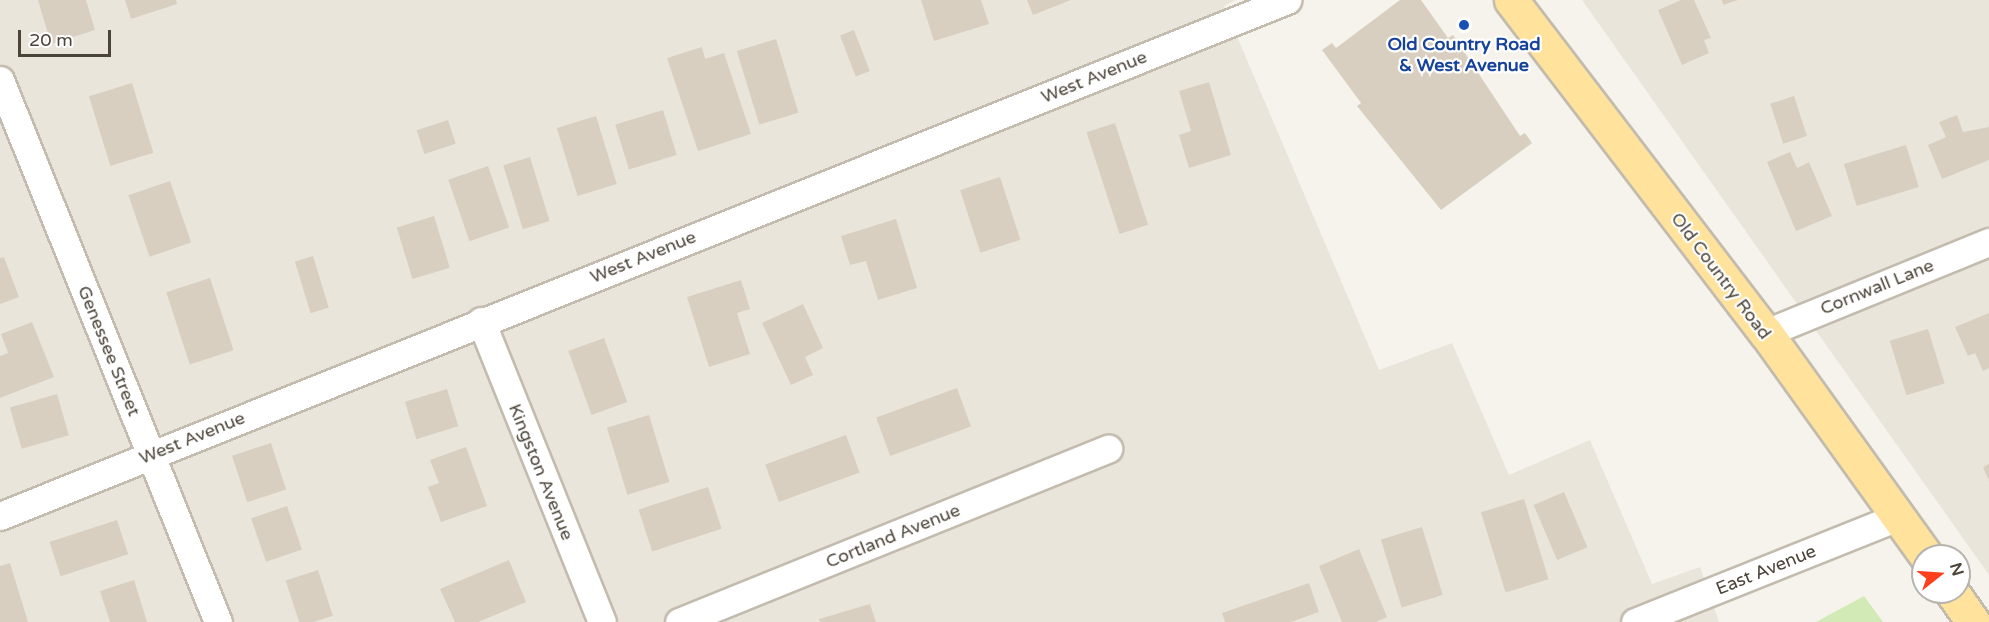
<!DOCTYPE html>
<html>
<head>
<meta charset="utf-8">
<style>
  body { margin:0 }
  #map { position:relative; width:1989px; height:622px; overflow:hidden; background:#f6f3ec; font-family:"Varela Round",sans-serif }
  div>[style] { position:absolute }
  .residential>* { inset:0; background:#eae5da }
  .green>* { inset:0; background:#d2eab5 }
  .building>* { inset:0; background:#d8cfc1; transform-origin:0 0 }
  .roads { filter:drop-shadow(2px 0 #c2bbae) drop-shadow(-2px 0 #c2bbae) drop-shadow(0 2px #c2bbae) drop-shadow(0 -2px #c2bbae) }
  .street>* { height:27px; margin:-13.5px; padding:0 13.5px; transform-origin:13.5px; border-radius:13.5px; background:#fff }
  .primary>* { height:33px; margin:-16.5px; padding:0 16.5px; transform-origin:16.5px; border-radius:16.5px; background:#ffe39c }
  .dots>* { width:16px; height:16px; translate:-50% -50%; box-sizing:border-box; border:3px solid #fff; border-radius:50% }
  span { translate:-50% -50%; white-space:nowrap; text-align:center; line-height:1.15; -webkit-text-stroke:4.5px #fff; paint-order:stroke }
  .transit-label { font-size:18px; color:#164399; font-weight:700 }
  .street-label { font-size:18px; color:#4b4439 }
  .north { position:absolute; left:1911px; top:544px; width:60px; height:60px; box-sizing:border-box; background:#fff; border:2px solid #b7b4b0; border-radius:50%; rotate:73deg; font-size:16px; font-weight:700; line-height:24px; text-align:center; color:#4b4439 }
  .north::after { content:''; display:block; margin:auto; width:21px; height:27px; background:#fc3f1d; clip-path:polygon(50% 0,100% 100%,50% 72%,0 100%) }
  .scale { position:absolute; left:18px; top:30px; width:93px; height:27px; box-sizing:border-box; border:3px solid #4b4439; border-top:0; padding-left:8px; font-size:18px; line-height:21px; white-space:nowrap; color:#4b4439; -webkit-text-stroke:4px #fff; paint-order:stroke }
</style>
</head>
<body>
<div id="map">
  <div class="residential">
    <i style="clip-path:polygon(0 0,1236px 0,1224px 6px,1379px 370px,1452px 343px,1509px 475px,1590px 440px,1652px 584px,1700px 567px,1719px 622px,0 622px)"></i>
    <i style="clip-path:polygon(1582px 0,1989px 0,1989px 575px)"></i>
  </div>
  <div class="green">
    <i style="clip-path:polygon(1864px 596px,1883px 622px,1816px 622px)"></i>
  </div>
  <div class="building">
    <i style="clip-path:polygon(38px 0,86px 0,95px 30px,51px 44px)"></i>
    <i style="clip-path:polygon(125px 0,176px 0,177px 4px,131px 19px)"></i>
    <i style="clip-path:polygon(921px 0,981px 0,989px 24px,934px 41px)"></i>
    <i style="clip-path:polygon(1027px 0,1071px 0,1033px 15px)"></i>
    <i style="clip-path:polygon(1400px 0,1421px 0,1448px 38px,1453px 35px,1520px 136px,1525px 133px,1532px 143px,1441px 210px,1357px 106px,1361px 103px,1322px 50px,1332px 43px,1336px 48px)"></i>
    <i style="clip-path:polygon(1681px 0,1694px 0,1711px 38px,1704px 40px,1709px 53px,1682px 65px,1658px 10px)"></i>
    <i style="clip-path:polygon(1722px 0,1738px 0,1723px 5px)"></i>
    <i style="left:854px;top:30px;width:44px;height:15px;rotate:69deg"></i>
    <i style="left:776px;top:39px;width:77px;height:41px;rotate:73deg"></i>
    <i style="clip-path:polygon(702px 47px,705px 59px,724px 53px,751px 134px,698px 151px,667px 58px)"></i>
    <i style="clip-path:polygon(1209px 82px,1231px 155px,1189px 168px,1179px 135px,1191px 131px,1179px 91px)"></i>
    <i style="left:132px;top:83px;width:73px;height:45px;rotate:73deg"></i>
    <i style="left:1794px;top:96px;width:42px;height:25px;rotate:72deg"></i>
    <i style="left:663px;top:110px;width:47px;height:50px;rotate:73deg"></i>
    <i style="clip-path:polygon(1957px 115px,1963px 132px,1989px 127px,1989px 160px,1942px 179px,1928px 145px,1946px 137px,1939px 122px)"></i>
    <i style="left:596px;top:116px;width:71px;height:41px;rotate:73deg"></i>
    <i style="left:448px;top:120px;width:25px;height:33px;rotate:72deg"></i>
    <i style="left:1115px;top:123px;width:107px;height:30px;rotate:72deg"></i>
    <i style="left:1906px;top:145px;width:44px;height:65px;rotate:73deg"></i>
    <i style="clip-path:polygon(1790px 152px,1797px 168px,1809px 162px,1832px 216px,1796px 231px,1767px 162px)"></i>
    <i style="left:530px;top:157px;width:67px;height:28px;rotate:73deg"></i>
    <i style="left:488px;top:166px;width:65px;height:42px;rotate:71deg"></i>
    <i style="left:1000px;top:177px;width:66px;height:42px;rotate:72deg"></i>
    <i style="left:170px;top:181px;width:65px;height:44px;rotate:71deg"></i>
    <i style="left:434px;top:216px;width:54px;height:39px;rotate:73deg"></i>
    <i style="clip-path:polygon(896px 219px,917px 288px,878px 300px,866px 261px,850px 265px,841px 236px)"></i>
    <i style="left:313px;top:256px;width:54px;height:19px;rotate:73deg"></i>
    <i style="clip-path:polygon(4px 257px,19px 297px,0 304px,0 258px)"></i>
    <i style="left:210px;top:278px;width:76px;height:46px;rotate:72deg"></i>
    <i style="clip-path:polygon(741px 280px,750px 309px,737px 313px,750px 354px,709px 367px,687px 297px)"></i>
    <i style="clip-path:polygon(803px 304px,823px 348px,805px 357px,813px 375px,791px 385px,762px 323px)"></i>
    <i style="clip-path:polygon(1989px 313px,1989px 368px,1983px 371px,1975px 353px,1968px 356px,1955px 327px)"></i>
    <i style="clip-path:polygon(32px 322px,54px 377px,0 398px,0 356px,8px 353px,1px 334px)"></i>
    <i style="left:1928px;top:329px;width:57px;height:40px;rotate:73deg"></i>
    <i style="left:604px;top:338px;width:68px;height:38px;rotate:70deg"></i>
    <i style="left:957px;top:388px;width:41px;height:86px;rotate:70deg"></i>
    <i style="left:447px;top:389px;width:39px;height:44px;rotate:73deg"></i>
    <i style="left:57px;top:394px;width:43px;height:49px;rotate:74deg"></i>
    <i style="left:649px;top:415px;width:70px;height:44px;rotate:73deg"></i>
    <i style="left:846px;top:435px;width:40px;height:86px;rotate:70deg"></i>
    <i style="left:271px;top:443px;width:49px;height:41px;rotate:72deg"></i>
    <i style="clip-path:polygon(466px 447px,487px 506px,441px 522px,428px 487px,439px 483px,430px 460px)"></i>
    <i style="clip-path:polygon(1989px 464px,1989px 481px,1983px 467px)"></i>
    <i style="left:708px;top:487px;width:44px;height:73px;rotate:72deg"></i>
    <i style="left:1564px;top:492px;width:60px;height:33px;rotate:67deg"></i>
    <i style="left:1524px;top:499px;width:84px;height:45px;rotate:73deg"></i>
    <i style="left:287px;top:506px;width:46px;height:38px;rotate:71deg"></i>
    <i style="left:117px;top:520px;width:36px;height:71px;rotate:72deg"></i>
    <i style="left:1422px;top:527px;width:71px;height:43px;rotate:73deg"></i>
    <i style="clip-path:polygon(1359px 549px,1387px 617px,1376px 622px,1342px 622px,1319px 566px)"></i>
    <i style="clip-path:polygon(509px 560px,526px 602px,478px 622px,455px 622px,440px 589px)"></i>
    <i style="clip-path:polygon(10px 563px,28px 622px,0 622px,0 566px)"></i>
    <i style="left:318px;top:570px;width:48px;height:34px;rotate:72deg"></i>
    <i style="clip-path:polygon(134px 580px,147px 622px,110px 622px,100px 591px)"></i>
    <i style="clip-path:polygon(1309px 583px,1319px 612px,1291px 622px,1225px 622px,1222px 613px)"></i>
    <i style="clip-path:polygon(870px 604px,876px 622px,820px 622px,819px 619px)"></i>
  </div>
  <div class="roads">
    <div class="street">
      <i style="left:0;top:80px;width:584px;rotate:68.09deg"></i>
      <i style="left:481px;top:321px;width:324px;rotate:68.1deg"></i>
      <i style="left:1766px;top:333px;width:241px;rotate:-22.2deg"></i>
      <i style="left:0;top:516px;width:1387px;rotate:-21.85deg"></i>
      <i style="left:679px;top:622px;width:463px;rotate:-22deg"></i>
      <i style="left:1635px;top:622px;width:283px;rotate:-21.8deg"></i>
    </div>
    <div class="primary">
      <i style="left:1511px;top:0;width:419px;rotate:52.6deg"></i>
      <i style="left:1766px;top:333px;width:274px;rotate:54.3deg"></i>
      <i style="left:1952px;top:592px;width:37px;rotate:55deg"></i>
    </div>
  </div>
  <div class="dots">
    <i style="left:1464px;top:25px;background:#1a4fb4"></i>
  </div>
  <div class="transit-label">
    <span style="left:1464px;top:55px">Old Country Road<br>&amp; West Avenue</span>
  </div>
  <div class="street-label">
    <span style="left:1094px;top:77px;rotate:-22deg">West Avenue</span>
    <span style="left:643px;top:257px;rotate:-22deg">West Avenue</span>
    <span style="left:1721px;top:276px;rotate:53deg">Old Country Road</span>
    <span style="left:1877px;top:287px;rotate:-22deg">Cornwall Lane</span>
    <span style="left:109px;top:351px;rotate:68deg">Genessee Street</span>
    <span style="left:192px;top:438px;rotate:-22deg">West Avenue</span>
    <span style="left:541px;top:472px;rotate:68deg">Kingston Avenue</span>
    <span style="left:893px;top:536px;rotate:-22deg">Cortland Avenue</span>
    <span style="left:1766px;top:570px;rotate:-22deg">East Avenue</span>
  </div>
  <div class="north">N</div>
  <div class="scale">20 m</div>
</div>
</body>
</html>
